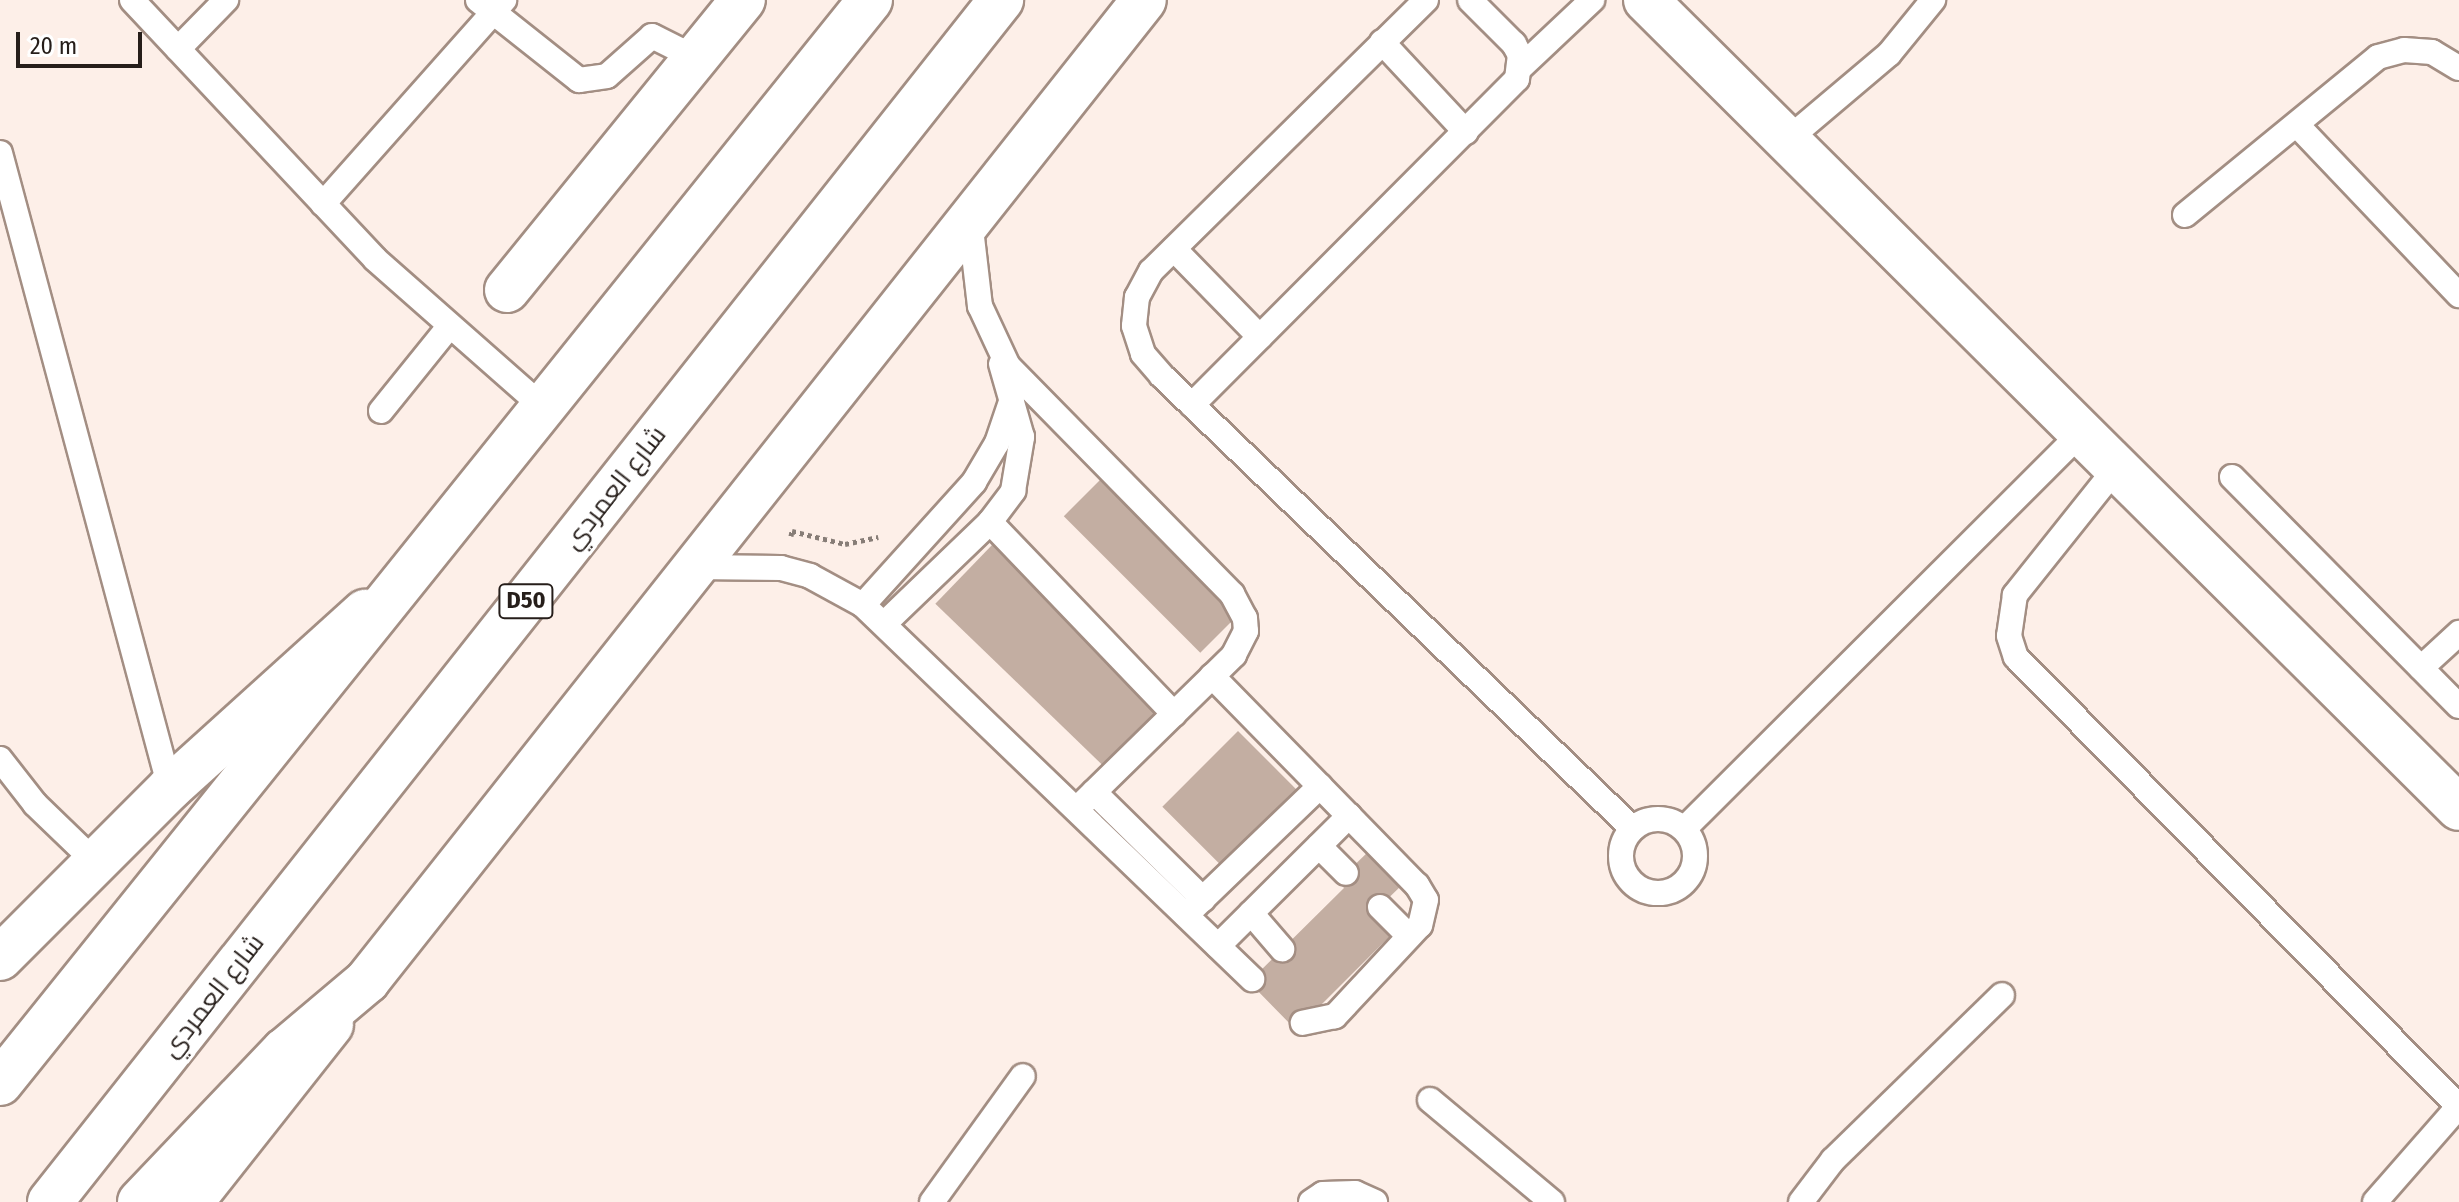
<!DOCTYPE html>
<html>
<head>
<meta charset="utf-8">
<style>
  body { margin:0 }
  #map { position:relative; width:2459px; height:1202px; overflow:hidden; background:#fdefe8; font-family:"Fira Sans Condensed",Cairo,sans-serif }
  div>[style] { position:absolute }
  .building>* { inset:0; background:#c3aea2; transform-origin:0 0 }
  .path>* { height:5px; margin-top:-2.5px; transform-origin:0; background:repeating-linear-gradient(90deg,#877d77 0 4px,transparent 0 8px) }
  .roads { filter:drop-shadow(2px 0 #a38e83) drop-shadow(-2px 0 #a38e83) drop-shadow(0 2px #a38e83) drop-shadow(0 -2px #a38e83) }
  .service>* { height:24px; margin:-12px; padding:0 12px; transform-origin:12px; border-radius:12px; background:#fff }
  .service>.ring { margin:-12px; padding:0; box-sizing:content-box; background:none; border:24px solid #fff; border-radius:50% }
  .minor>* { height:44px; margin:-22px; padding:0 22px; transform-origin:22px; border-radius:22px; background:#fff }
  .tertiary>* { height:44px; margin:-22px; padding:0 22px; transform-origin:22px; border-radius:22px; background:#fff }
  .primary>* { height:44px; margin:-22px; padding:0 22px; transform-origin:22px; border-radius:22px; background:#fff }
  span { translate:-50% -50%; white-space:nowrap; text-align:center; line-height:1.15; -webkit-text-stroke:6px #fff; paint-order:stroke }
  .shield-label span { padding:2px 6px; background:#fff; border:2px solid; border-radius:6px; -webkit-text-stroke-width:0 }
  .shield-label { font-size:24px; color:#261e1a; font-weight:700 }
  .street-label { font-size:26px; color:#261e1a }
  .scale { position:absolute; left:16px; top:32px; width:126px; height:36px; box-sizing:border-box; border:4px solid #261e1a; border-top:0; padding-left:10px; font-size:24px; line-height:28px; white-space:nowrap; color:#261e1a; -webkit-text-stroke:6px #fff; paint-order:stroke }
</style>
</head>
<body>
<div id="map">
  <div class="building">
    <i style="left:1102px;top:478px;width:193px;height:54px;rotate:45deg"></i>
    <i style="left:993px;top:544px;width:234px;height:83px;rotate:44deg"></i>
    <i style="left:1238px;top:731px;width:84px;height:107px;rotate:45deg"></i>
    <i style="clip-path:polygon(1371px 849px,1404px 883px,1371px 915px,1391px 935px,1296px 1030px,1249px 982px,1344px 888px,1338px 881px)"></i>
  </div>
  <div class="path">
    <i style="left:791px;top:536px;width:5px;rotate:-79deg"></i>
    <i style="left:792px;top:531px;width:55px;rotate:13.8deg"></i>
    <i style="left:845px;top:544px;width:34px;rotate:-12deg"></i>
  </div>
  <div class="roads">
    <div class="service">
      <i style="left:132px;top:0;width:355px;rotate:46.8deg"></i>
      <i style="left:375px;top:259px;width:225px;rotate:41.4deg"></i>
      <i style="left:478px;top:0;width:129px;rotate:38.4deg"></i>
      <i style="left:579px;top:80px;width:28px;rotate:-8deg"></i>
      <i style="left:607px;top:76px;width:60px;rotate:-41.6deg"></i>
      <i style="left:652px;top:36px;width:49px;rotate:26.6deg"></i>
      <i style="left:1426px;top:0;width:386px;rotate:135.4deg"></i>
      <i style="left:1151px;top:271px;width:30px;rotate:118deg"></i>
      <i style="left:1137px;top:297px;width:29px;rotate:96deg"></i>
      <i style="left:1134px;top:326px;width:29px;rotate:72deg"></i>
      <i style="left:1143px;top:354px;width:29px;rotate:49deg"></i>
      <i style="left:1162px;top:376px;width:653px;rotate:43.88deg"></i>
      <i style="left:1382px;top:42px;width:123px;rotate:47deg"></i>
      <i style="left:178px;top:49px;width:69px;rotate:-45.6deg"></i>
      <i style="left:1521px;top:67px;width:98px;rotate:-43.3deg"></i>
      <i style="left:2297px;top:125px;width:235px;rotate:46.4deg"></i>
      <i style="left:1786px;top:141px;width:135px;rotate:-40.2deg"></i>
      <i style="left:1889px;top:54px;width:70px;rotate:-50.8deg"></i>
      <i style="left:0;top:153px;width:657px;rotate:75.01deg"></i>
      <i style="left:323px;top:204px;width:273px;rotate:-48.4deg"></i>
      <i style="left:2185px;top:215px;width:249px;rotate:-39.3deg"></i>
      <i style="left:2378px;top:57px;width:27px;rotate:-15deg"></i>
      <i style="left:2404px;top:50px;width:28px;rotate:4deg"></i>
      <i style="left:2432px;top:52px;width:31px;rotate:31deg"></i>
      <i style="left:970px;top:220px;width:87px;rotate:83.4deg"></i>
      <i style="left:980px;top:306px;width:66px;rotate:65deg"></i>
      <i style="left:1008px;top:366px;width:320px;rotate:45.5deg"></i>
      <i style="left:1232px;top:594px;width:27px;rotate:62deg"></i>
      <i style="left:1245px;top:618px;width:13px;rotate:86deg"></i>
      <i style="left:1246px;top:631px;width:27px;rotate:117deg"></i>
      <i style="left:1234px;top:655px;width:220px;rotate:135.6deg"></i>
      <i style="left:1174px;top:249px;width:123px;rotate:45.7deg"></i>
      <i style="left:1192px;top:405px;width:460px;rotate:-45.1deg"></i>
      <i style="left:1517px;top:79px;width:24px;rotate:-83deg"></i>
      <i style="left:1520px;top:55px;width:13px;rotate:-119deg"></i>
      <i style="left:1514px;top:44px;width:62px;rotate:-135deg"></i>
      <i style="left:381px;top:411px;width:107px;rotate:-51.1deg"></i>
      <i style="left:2117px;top:467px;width:164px;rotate:128.6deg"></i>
      <i style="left:2015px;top:595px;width:41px;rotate:98.3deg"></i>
      <i style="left:2009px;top:636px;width:22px;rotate:72deg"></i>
      <i style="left:2016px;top:657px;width:631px;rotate:45.45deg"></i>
      <i style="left:2232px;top:477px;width:322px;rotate:45.3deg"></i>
      <i style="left:990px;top:522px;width:266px;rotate:46.2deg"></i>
      <i style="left:695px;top:567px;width:86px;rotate:0.7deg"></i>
      <i style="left:781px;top:568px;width:30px;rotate:15deg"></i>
      <i style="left:810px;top:576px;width:60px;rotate:28.7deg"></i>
      <i style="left:863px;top:605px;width:540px;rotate:43.87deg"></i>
      <i style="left:863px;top:605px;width:166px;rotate:-47.9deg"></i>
      <i style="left:974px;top:482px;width:45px;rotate:-59.5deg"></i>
      <i style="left:997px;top:443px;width:46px;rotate:-71.2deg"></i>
      <i style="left:884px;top:624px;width:147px;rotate:-43.9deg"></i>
      <i style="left:990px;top:522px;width:39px;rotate:-53deg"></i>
      <i style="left:1013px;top:491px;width:55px;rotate:-80.5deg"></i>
      <i style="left:1022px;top:437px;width:76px;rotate:-106deg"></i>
      <i style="left:2421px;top:668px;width:52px;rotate:-42.6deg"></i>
      <i style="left:1212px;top:676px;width:293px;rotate:45.6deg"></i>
      <i style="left:1417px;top:885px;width:17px;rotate:59deg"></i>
      <i style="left:1426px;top:900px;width:26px;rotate:103deg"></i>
      <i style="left:1420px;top:925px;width:125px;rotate:133deg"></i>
      <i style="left:1335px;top:1016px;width:33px;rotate:168deg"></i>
      <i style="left:0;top:759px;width:57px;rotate:52.1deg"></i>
      <i style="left:35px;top:804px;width:82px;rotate:44deg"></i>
      <i style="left:1094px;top:792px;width:153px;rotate:44.5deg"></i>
      <i class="ring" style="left:1621px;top:819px;width:50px;height:50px"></i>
      <i style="left:1684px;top:829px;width:562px;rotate:-44.93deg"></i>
      <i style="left:1319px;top:846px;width:38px;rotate:45deg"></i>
      <i style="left:1380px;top:907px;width:41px;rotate:45deg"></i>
      <i style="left:1251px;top:913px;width:48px;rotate:49.3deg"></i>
      <i style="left:1186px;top:915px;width:186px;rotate:-43.9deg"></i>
      <i style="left:1218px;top:946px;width:185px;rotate:-44.8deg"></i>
      <i style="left:1430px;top:1100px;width:159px;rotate:39.9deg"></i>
      <i style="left:932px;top:1202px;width:155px;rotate:-54.2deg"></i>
      <i style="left:1311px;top:1202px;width:14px;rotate:-34deg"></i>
      <i style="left:1323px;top:1194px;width:32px;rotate:-2deg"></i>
      <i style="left:1355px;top:1193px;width:22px;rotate:24deg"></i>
      <i style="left:1801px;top:1202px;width:53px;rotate:-52.7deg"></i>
      <i style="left:1833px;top:1160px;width:236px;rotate:-44.3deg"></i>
      <i style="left:2375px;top:1202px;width:128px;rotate:-48.8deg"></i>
    </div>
    <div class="minor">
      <i style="left:1646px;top:0;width:1146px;rotate:44.82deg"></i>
      <i style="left:0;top:958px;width:240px;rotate:-45deg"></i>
      <i style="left:170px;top:788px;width:263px;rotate:-42.1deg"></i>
      <i style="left:191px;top:1202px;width:226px;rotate:-51.7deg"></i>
    </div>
    <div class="tertiary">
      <i style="left:507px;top:290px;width:374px;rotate:-50.9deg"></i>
      <i style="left:367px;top:981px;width:1251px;rotate:-51.62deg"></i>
    </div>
    <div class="primary">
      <i style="left:0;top:1083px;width:1389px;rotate:-51.22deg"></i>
      <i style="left:50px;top:1202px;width:1533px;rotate:-51.65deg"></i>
      <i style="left:140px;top:1202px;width:209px;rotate:-46.4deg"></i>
      <i style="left:284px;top:1051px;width:109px;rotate:-40.1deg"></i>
    </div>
  </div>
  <div class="shield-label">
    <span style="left:526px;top:601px">D50</span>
  </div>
  <div class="street-label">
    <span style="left:615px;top:488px;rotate:-52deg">شارع العمردي</span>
    <span style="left:213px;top:996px;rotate:-52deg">شارع العمردي</span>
  </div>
  <div class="scale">20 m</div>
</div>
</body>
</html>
